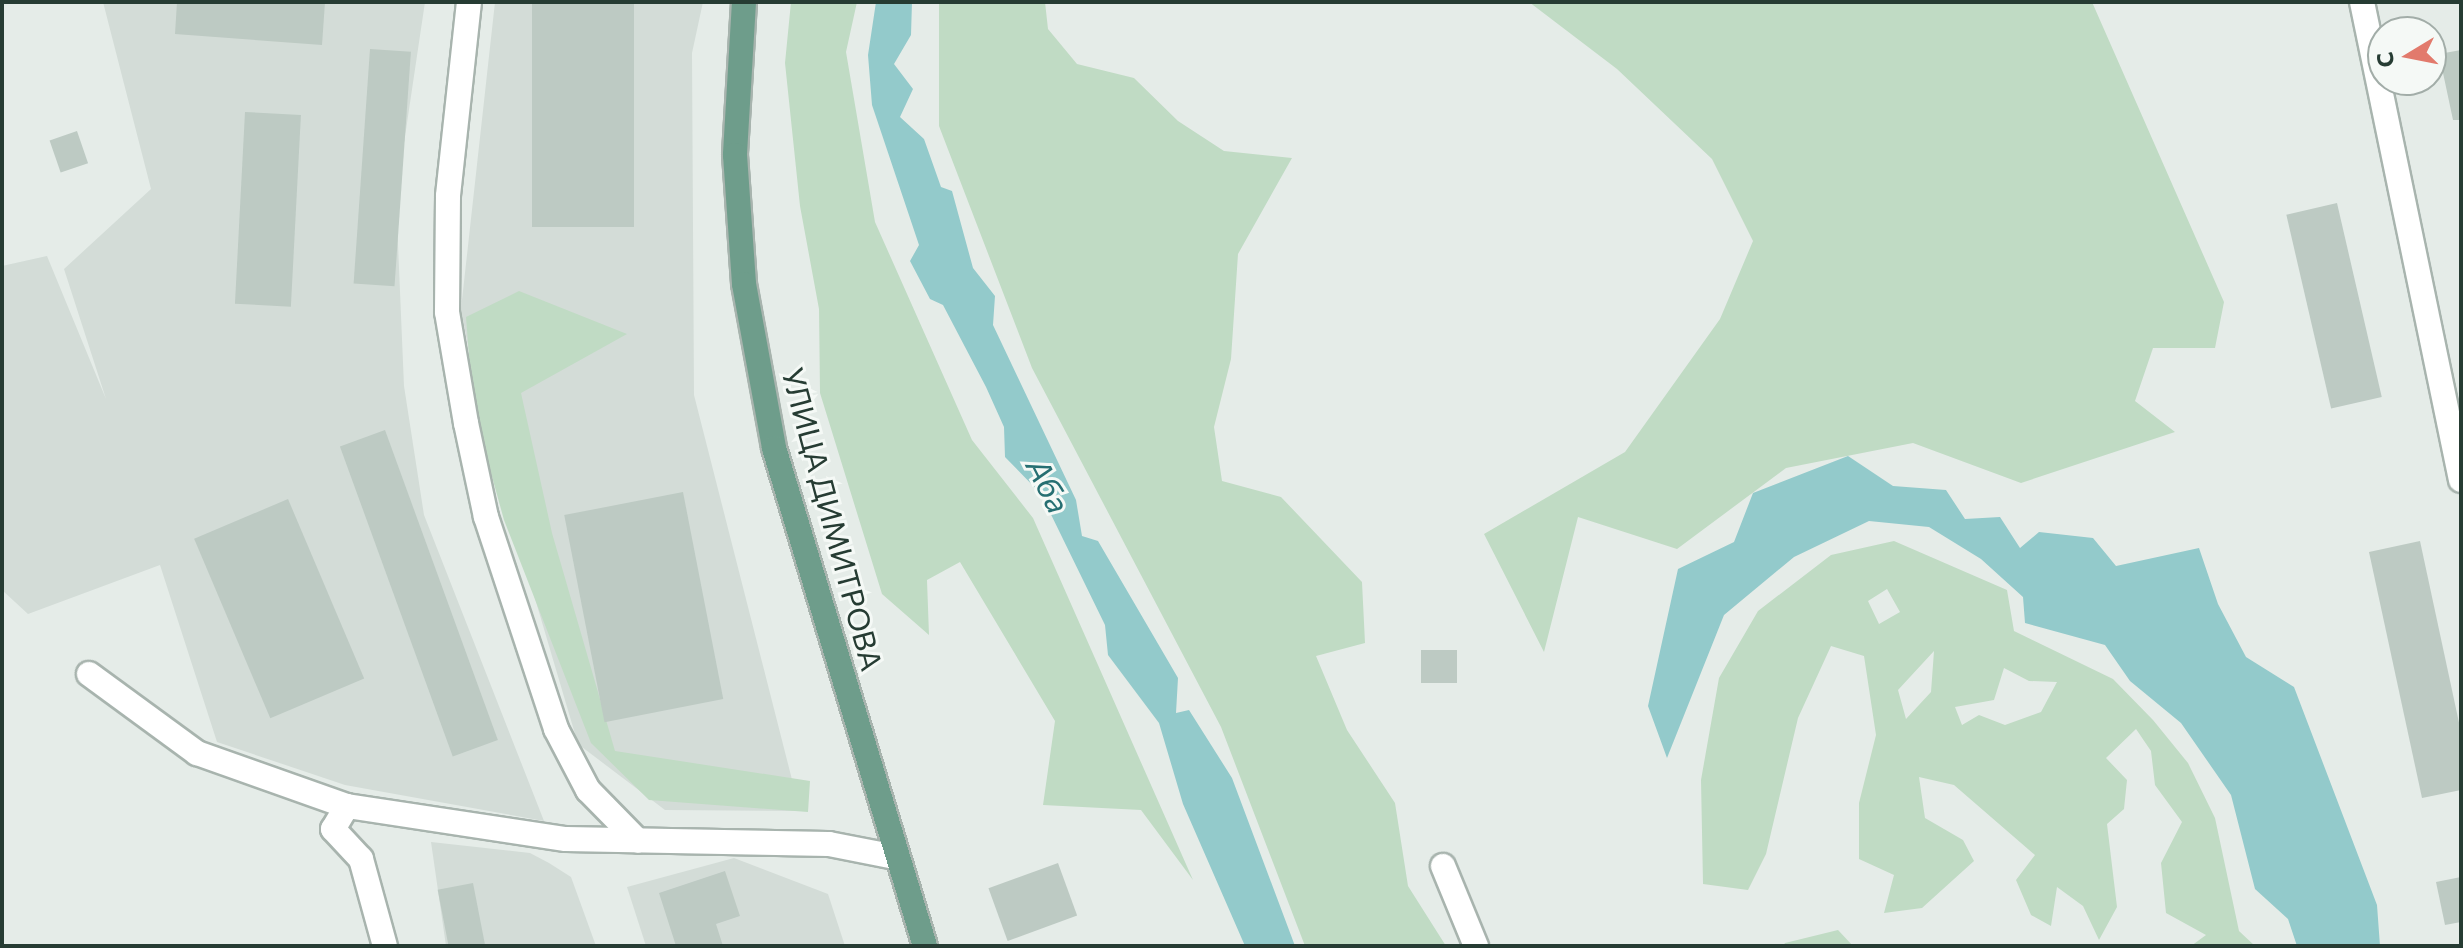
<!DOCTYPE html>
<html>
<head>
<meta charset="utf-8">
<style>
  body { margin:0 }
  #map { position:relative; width:2463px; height:948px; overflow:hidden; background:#e5ece8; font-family:Commissioner,sans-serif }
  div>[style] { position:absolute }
  .built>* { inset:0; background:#d3dcd7 }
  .green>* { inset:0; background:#c0dbc4 }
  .water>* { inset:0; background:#93cacb }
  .building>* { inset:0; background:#bdcac3; transform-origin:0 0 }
  .roads { filter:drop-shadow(2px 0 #a8b4ae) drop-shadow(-2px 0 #a8b4ae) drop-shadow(0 2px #a8b4ae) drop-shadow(0 -2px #a8b4ae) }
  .minor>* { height:24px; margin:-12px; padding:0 12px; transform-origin:12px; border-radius:12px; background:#fff }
  .tertiary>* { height:24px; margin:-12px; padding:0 12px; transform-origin:12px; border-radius:12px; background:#fff }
  .primary>* { height:24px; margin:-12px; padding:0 12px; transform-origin:12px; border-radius:12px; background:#6e9d8b }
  span { translate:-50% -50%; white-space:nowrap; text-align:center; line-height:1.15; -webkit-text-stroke:6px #f5f9f6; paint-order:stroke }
  .street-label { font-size:30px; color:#263c33 }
  .water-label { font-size:32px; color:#266f72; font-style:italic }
  .frame { position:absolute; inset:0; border:4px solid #263c33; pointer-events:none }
  .north { position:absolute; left:2367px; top:16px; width:80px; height:80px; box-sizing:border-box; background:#f5f9f6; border:2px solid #a2ada8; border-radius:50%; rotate:260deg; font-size:22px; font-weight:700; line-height:32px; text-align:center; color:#263c33 }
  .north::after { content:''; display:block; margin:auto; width:28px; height:36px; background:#e27a6c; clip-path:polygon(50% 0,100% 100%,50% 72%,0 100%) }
</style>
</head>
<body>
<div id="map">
  <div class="built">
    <i style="clip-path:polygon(103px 2px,425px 2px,396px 197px,404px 386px,424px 515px,544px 821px,345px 785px,217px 742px,160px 565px,28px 614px,2px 590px,2px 266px,47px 256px,106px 399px,64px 269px,151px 189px)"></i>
    <i style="clip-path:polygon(495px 2px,703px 2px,692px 53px,694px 395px,800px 811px,665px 810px,578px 744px,481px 416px,461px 309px)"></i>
    <i style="clip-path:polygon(431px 842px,530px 853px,549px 863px,571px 877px,596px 946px,446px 946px)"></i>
    <i style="clip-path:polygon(734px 858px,828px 894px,845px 946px,646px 946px,627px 887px)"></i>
  </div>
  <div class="green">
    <i style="clip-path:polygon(791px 2px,857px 2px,846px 52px,875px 222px,972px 440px,1033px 518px,1193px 880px,1141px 810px,1043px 805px,1055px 721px,960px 562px,927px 580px,929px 635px,882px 594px,820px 393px,819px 309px,800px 206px,785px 63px)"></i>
    <i style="clip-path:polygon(939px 2px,1045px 2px,1048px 29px,1077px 64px,1134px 78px,1178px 121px,1224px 151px,1292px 158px,1238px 254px,1231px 359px,1214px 427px,1222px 481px,1281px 497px,1362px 582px,1365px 643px,1316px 656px,1347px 730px,1395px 803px,1408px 886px,1446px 946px,1305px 946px,1221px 727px,1032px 368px,939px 126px)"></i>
    <i style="clip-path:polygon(1529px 2px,2092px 2px,2224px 302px,2215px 348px,2153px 348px,2135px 401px,2175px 432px,2021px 483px,1913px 443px,1786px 468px,1677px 549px,1578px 517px,1544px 652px,1484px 534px,1625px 452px,1720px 319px,1753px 241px,1712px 159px,1617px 69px)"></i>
    <i style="clip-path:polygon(519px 291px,627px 334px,521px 393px,552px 533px,615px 751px,810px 781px,808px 812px,649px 800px,591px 743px,504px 520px,473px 408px,466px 317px)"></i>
    <i style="clip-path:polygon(evenodd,1894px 541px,2007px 590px,2014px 631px,2113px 679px,2153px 720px,2188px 763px,2215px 818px,2239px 931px,2255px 946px,2191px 946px,2206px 935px,2166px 913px,2161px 863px,2182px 822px,2155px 785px,2151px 751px,2136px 729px,2106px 758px,2127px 780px,2124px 809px,2107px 824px,2117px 907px,2099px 940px,2083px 906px,2057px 887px,2051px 926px,2031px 915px,2016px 880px,2035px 855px,1954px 785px,1919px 777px,1925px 818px,1963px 840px,1974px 861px,1922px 908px,1884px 913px,1894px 875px,1859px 859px,1859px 803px,1876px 735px,1864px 656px,1831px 646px,1798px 718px,1766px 854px,1748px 890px,1703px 884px,1701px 780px,1719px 678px,1758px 611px,1831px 555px,1894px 541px,1887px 589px,1900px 612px,1879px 624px,1868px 601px,1887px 589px,1894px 541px,1934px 651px,1931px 692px,1906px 719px,1898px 690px,1934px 651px,1894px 541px,2004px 668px,2029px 681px,2057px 682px,2041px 712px,2005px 725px,1979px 715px,1962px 725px,1955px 707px,1994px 700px,2004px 668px)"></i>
    <i style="clip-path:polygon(1838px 930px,1853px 946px,1783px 946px,1785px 943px)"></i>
  </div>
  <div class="water">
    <i style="clip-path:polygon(876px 2px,912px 2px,911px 35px,894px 64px,913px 89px,900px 117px,924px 139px,941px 187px,952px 191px,973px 268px,995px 296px,993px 325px,1076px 500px,1082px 536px,1098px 541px,1178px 678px,1176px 713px,1189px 710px,1232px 778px,1295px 946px,1245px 946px,1183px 804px,1159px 723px,1108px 655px,1105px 625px,1041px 494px,1005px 457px,1004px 427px,986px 387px,943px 305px,930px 299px,910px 261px,919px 245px,872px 105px,868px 55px)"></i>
    <i style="clip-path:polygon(1848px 456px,1893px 486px,1946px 490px,1965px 519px,2000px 517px,2020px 548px,2039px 532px,2093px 538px,2116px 566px,2199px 548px,2218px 604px,2246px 657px,2294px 687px,2377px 905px,2380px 946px,2297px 946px,2288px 919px,2255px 889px,2231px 795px,2181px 723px,2130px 681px,2105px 645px,2025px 623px,2023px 597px,1981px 559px,1929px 527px,1869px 521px,1794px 557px,1724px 615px,1667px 758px,1648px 706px,1678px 569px,1734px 542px,1753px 493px)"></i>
  </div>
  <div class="building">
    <i style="clip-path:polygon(177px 2px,325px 2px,322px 45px,175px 34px)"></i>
    <i style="left:532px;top:2px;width:102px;height:225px"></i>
    <i style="left:370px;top:49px;width:41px;height:235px;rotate:4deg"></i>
    <i style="clip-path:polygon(2461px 50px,2461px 120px,2453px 120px,2439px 54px)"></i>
    <i style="left:245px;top:112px;width:56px;height:192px;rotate:3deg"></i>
    <i style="left:77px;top:131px;width:34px;height:29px;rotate:71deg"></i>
    <i style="left:2337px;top:203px;width:199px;height:52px;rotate:77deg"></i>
    <i style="left:385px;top:430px;width:330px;height:48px;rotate:70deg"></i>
    <i style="left:683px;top:492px;width:211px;height:121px;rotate:79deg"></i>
    <i style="left:288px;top:499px;width:195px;height:102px;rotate:67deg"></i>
    <i style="clip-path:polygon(2420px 541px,2461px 732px,2461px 790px,2422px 798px,2369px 552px)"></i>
    <i style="left:1421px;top:650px;width:36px;height:33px"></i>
    <i style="left:1058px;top:863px;width:56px;height:74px;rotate:70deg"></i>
    <i style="clip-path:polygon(725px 871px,740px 916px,716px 924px,723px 946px,676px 946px,659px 893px)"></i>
    <i style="clip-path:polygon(2461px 877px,2461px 922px,2445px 925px,2436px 882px)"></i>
    <i style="left:473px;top:883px;width:64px;height:36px;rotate:79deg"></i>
  </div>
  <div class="roads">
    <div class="minor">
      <i style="left:469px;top:2px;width:195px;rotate:96.2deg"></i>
      <i style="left:448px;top:196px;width:116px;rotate:90.5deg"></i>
      <i style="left:447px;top:312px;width:113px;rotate:80.3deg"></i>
      <i style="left:466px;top:423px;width:96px;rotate:78deg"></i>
      <i style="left:486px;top:517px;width:223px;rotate:71.7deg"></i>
      <i style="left:556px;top:729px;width:69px;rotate:62.3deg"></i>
      <i style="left:588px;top:790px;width:71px;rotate:45.6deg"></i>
      <i style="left:89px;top:674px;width:134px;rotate:36.2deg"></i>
      <i style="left:197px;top:753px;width:159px;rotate:19.5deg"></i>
      <i style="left:347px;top:806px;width:221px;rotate:8.6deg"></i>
      <i style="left:566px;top:839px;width:263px;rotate:1.1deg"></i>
      <i style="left:829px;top:844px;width:67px;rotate:11.1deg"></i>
      <i style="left:347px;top:806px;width:27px;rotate:121deg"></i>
      <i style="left:333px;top:829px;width:41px;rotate:47deg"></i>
      <i style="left:361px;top:859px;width:90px;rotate:74.6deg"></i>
      <i style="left:1443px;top:866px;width:87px;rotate:67.6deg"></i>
    </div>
    <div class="tertiary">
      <i style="left:2362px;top:2px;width:488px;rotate:78.3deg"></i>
    </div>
    <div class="primary">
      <i style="left:744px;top:2px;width:153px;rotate:93.4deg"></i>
      <i style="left:735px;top:155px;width:129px;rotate:86deg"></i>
      <i style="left:744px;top:284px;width:167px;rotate:79.6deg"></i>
      <i style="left:774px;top:448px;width:520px;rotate:73.13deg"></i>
    </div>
  </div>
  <div class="street-label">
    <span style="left:833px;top:519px;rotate:75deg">УЛИЦА ДИМИТРОВА</span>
  </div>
  <div class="water-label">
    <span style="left:1049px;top:485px;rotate:63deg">Аба</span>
  </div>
  <div class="frame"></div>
  <div class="north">С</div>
</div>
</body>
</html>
